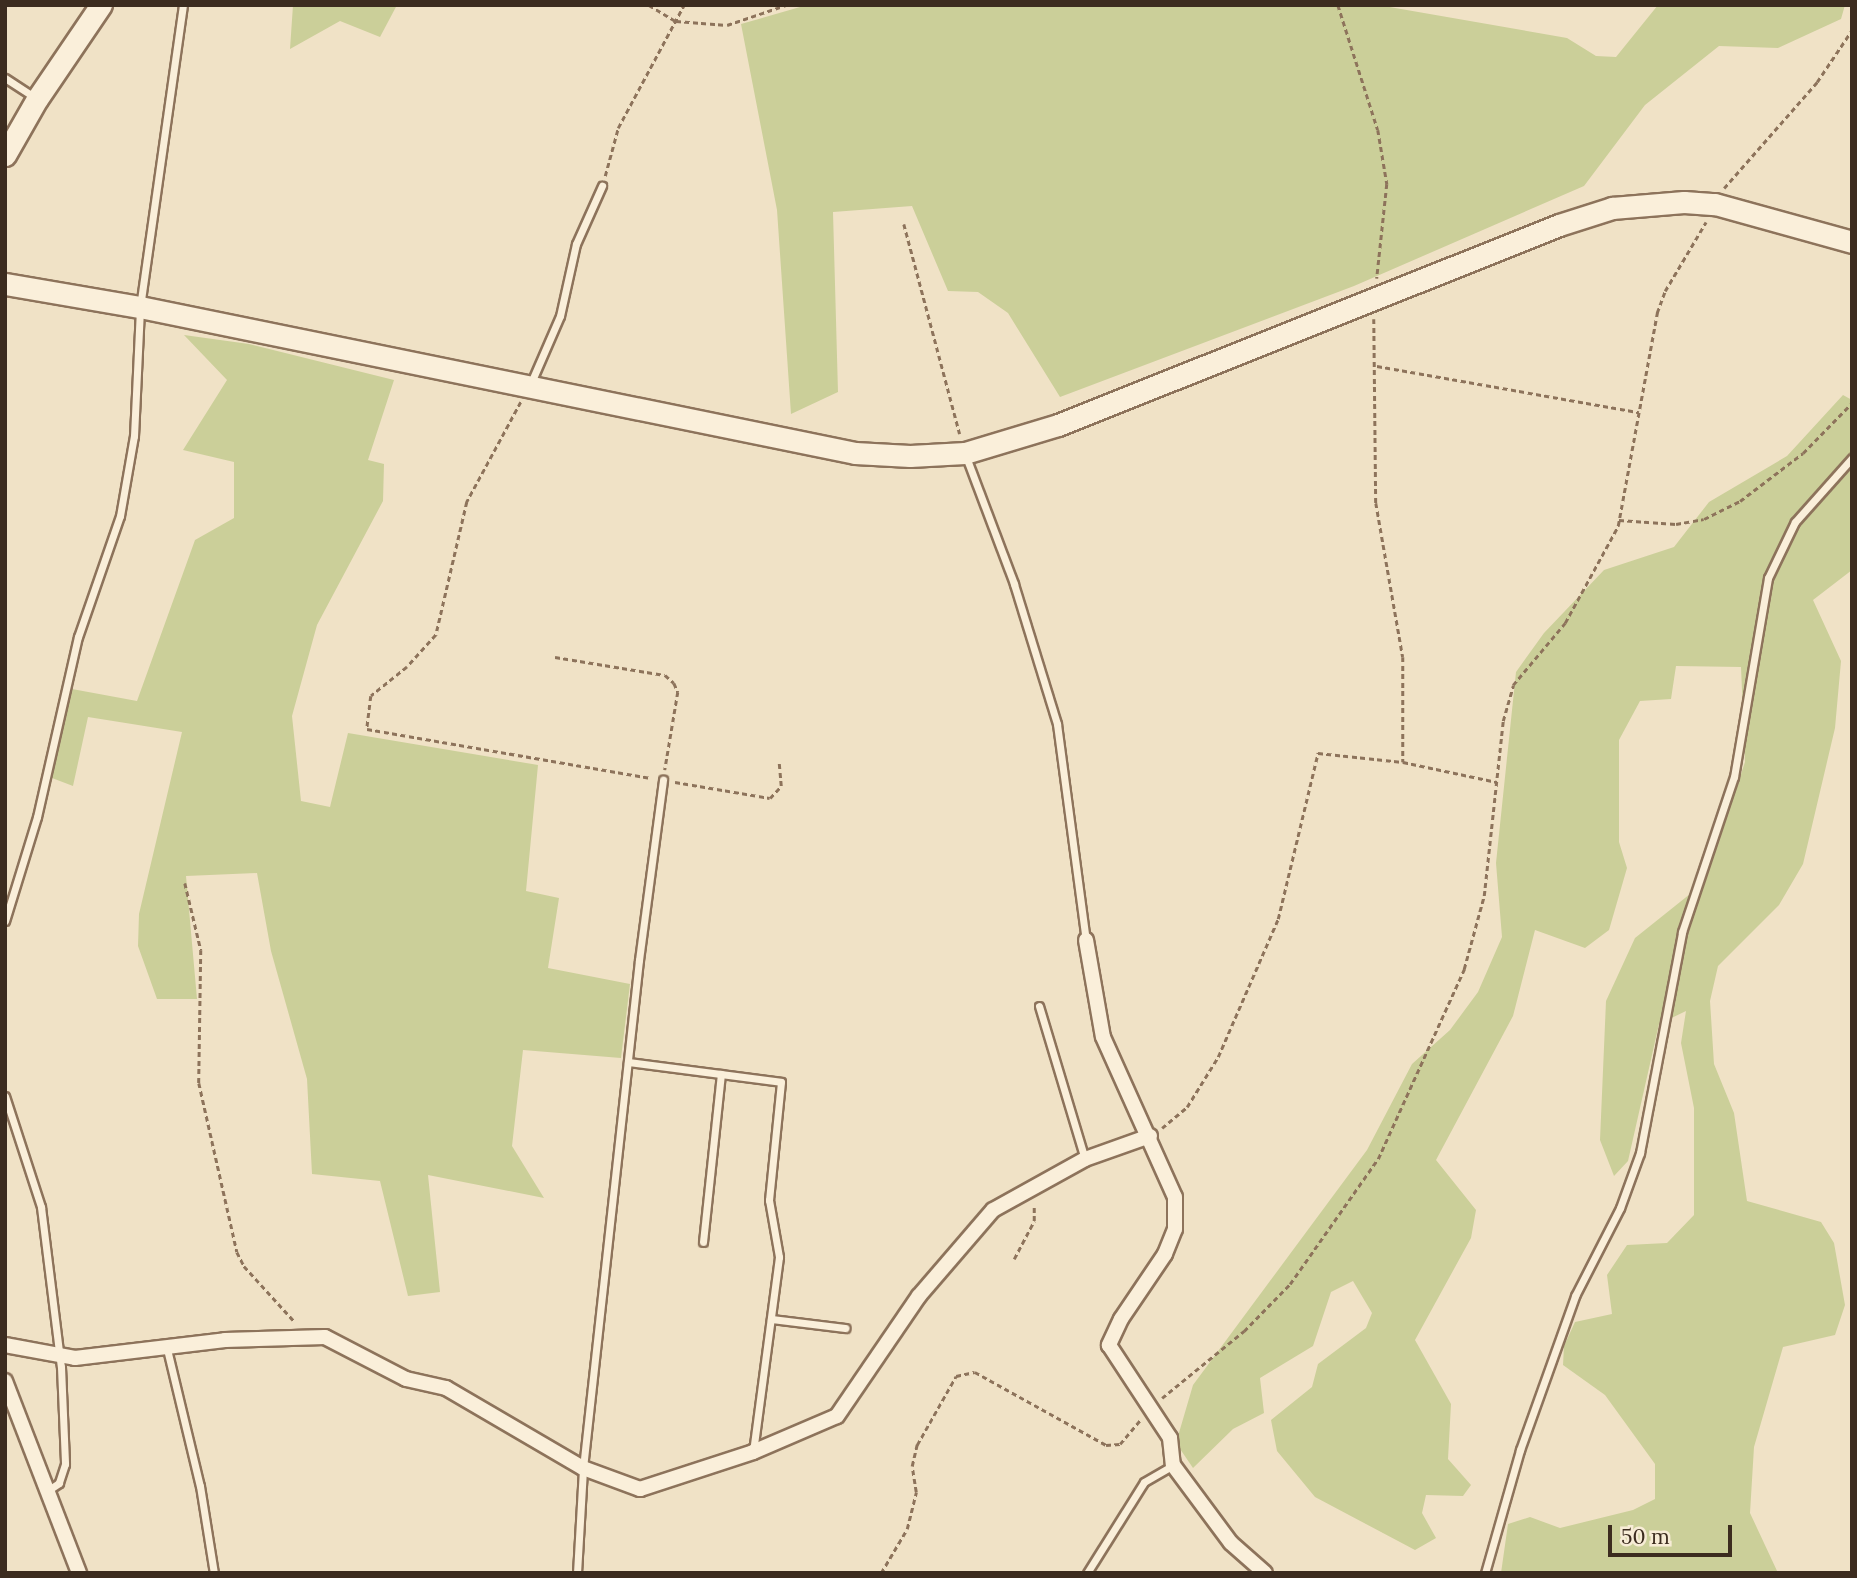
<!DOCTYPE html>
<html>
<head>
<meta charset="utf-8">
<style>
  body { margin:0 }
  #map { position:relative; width:1857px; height:1578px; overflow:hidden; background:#f0e2c6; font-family:Lora,serif }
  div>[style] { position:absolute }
  .green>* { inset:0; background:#cbcf99 }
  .path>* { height:2.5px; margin-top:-1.25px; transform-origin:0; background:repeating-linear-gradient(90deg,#8d735b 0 5px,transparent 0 8.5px) }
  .roads { filter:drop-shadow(2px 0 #8d735b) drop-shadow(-2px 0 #8d735b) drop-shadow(0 2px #8d735b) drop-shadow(0 -2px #8d735b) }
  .lane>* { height:7px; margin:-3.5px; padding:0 3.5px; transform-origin:3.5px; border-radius:3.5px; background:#faefda }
  .street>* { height:14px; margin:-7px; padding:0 7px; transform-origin:7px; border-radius:7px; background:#faefda }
  .secondary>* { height:21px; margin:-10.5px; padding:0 10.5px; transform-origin:10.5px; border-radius:10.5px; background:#faefda }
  span { translate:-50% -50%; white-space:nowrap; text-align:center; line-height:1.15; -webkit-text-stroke:5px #f7ecd6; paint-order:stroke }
  .frame { position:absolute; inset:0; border:7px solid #3c2c1f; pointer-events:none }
  .scale { position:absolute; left:1608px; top:1525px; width:124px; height:32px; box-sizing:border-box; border:4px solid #3c2c1f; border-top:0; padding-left:9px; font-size:21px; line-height:24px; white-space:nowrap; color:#3c2c1f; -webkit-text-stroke:5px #f7ecd6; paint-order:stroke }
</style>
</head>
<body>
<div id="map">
  <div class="green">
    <i style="clip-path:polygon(293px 5px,397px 5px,380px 37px,340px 21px,290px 49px)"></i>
    <i style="clip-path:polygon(807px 5px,1378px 5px,1567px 38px,1596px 56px,1616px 57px,1658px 5px,1845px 5px,1841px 19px,1778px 48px,1719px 46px,1645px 105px,1584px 186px,1354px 286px,1060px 397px,1008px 313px,978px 292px,948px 291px,912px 206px,833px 212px,838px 392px,791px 414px,777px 210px,741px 24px)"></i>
    <i style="clip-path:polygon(184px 335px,249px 344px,394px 380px,368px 460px,384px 464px,383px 501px,317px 625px,292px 716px,301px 801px,330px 807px,348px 733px,538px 765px,526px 891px,559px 898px,548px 968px,630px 984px,621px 1058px,523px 1050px,512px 1146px,544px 1198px,428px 1175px,440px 1292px,408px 1296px,380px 1181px,312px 1174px,307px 1079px,271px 951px,257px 873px,186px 876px,197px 999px,157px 999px,138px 946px,139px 914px,182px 732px,88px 717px,73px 786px,52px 778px,72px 689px,137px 701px,195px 540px,234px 518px,234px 462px,183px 450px,227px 380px)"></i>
    <i style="clip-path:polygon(1843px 395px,1852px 400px,1852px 570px,1813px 600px,1841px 661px,1835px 728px,1803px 864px,1779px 905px,1718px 966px,1710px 1001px,1714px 1064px,1734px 1113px,1747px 1201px,1821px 1222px,1834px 1243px,1845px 1305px,1835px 1335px,1783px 1347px,1754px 1447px,1750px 1513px,1778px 1573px,1501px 1573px,1508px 1524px,1530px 1517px,1560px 1528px,1633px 1510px,1655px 1499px,1655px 1464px,1605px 1395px,1563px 1365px,1564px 1346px,1575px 1322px,1612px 1314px,1607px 1275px,1627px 1245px,1667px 1243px,1694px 1215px,1694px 1108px,1681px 1043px,1686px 1011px,1659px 1024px,1628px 1161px,1614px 1176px,1600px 1140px,1606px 1001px,1635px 938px,1705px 882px,1745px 762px,1741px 667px,1676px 666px,1671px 699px,1640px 701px,1619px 740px,1619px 842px,1627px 868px,1609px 930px,1585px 948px,1535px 930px,1513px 1016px,1436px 1160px,1476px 1210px,1471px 1238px,1415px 1340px,1451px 1404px,1448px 1459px,1471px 1485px,1463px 1496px,1426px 1495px,1422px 1513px,1436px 1538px,1415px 1550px,1315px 1497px,1277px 1451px,1271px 1420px,1312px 1387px,1318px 1364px,1366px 1328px,1372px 1313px,1353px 1281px,1331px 1292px,1313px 1346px,1260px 1378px,1264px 1413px,1233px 1429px,1193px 1468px,1176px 1443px,1193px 1385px,1367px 1150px,1412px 1064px,1450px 1030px,1478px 992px,1502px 937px,1496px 863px,1516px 672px,1544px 633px,1604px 570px,1674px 547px,1709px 502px,1787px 456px)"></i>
  </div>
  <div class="path">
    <i style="left:649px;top:5px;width:31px;rotate:31deg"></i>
    <i style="left:676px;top:21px;width:51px;rotate:4.5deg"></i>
    <i style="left:727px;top:25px;width:62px;rotate:-18.7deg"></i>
    <i style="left:1338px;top:5px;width:131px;rotate:72.3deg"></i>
    <i style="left:1378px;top:130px;width:55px;rotate:80.5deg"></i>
    <i style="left:1387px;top:184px;width:95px;rotate:96.1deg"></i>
    <i style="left:605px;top:176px;width:50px;rotate:-74.8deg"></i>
    <i style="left:618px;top:128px;width:140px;rotate:-61.8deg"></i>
    <i style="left:1724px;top:188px;width:141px;rotate:-48.7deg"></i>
    <i style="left:1817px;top:82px;width:63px;rotate:-56.1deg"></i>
    <i style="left:904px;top:224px;width:217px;rotate:75.1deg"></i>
    <i style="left:1374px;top:319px;width:184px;rotate:89.4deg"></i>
    <i style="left:1376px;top:503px;width:156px;rotate:80.1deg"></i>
    <i style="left:1403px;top:657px;width:105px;rotate:90deg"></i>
    <i style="left:1377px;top:366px;width:266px;rotate:10deg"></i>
    <i style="left:521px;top:402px;width:114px;rotate:118.4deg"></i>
    <i style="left:467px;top:502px;width:137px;rotate:103.1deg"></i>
    <i style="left:436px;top:635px;width:43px;rotate:132.2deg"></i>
    <i style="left:407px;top:667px;width:46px;rotate:141.1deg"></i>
    <i style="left:371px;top:696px;width:33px;rotate:97deg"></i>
    <i style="left:367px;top:729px;width:288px;rotate:9.8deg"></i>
    <i style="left:1619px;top:520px;width:57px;rotate:4deg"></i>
    <i style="left:1676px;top:524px;width:28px;rotate:-10deg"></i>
    <i style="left:1704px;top:519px;width:40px;rotate:-26.6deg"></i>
    <i style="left:1740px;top:501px;width:79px;rotate:-37.3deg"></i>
    <i style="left:1803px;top:453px;width:70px;rotate:-45.6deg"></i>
    <i style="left:555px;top:657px;width:111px;rotate:9.3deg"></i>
    <i style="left:665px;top:675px;width:12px;rotate:42deg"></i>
    <i style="left:674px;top:683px;width:10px;rotate:66deg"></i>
    <i style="left:678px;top:692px;width:79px;rotate:99.5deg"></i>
    <i style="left:675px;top:782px;width:96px;rotate:9.6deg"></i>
    <i style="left:770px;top:798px;width:16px;rotate:-47deg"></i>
    <i style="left:781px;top:786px;width:23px;rotate:-95deg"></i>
    <i style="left:185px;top:883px;width:69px;rotate:76.6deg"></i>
    <i style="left:201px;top:950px;width:133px;rotate:90.9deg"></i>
    <i style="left:199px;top:1083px;width:173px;rotate:77.3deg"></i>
    <i style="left:237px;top:1252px;width:16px;rotate:63deg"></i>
    <i style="left:244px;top:1266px;width:76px;rotate:47.7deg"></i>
    <i style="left:1162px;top:1128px;width:33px;rotate:-40deg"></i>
    <i style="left:1187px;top:1107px;width:59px;rotate:-58.2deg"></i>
    <i style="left:1218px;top:1057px;width:150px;rotate:-66.5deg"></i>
    <i style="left:1278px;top:919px;width:171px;rotate:-76.5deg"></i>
    <i style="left:1318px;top:753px;width:85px;rotate:6deg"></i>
    <i style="left:1403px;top:762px;width:96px;rotate:12deg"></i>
    <i style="left:1014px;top:1259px;width:43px;rotate:-62.2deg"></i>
    <i style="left:1034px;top:1221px;width:15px;rotate:-90deg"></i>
    <i style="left:1162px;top:1398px;width:106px;rotate:-39.3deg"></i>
    <i style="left:1244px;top:1331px;width:66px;rotate:-45.6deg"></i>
    <i style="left:1290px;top:1284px;width:153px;rotate:-54.9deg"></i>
    <i style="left:1378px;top:1159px;width:209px;rotate:-65.6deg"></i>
    <i style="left:1464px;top:969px;width:76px;rotate:-74.7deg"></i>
    <i style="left:1484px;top:896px;width:176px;rotate:-83.8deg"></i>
    <i style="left:1503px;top:721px;width:37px;rotate:-74deg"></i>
    <i style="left:1513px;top:685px;width:81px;rotate:-50deg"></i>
    <i style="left:1565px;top:623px;width:111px;rotate:-61.3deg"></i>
    <i style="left:1618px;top:526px;width:217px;rotate:-79.6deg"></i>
    <i style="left:1657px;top:313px;width:23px;rotate:-70deg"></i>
    <i style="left:1665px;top:291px;width:80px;rotate:-59.3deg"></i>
    <i style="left:881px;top:1573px;width:51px;rotate:-59.4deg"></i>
    <i style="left:907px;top:1529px;width:38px;rotate:-76deg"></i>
    <i style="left:916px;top:1492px;width:26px;rotate:-99deg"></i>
    <i style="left:912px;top:1466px;width:22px;rotate:-77deg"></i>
    <i style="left:917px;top:1445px;width:79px;rotate:-60.5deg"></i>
    <i style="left:956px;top:1376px;width:19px;rotate:-12deg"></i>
    <i style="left:975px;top:1372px;width:150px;rotate:29.1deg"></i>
    <i style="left:1106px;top:1445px;width:14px;rotate:-4deg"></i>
    <i style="left:1120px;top:1444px;width:31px;rotate:-50deg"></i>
  </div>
  <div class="roads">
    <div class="lane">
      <i style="left:5px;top:78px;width:35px;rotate:33deg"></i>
      <i style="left:530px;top:385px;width:75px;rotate:-66.5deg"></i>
      <i style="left:560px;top:316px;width:74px;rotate:-77.5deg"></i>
      <i style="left:576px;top:244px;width:64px;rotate:-65.9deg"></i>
      <i style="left:965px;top:454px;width:139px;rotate:69.3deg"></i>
      <i style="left:1014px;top:584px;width:146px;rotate:72.9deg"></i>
      <i style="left:1057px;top:724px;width:218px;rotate:82.4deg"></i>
      <i style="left:5px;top:921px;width:109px;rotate:-72.9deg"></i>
      <i style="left:37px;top:817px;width:185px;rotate:-77.2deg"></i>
      <i style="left:78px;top:637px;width:128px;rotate:-70.9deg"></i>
      <i style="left:120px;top:516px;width:81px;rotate:-80.1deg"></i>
      <i style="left:134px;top:436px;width:129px;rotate:-87.3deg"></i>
      <i style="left:140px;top:307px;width:305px;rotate:-81.9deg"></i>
      <i style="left:1039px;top:1006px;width:160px;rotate:73.3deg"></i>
      <i style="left:628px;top:1062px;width:154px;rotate:7.4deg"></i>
      <i style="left:781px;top:1082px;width:119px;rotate:95.8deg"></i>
      <i style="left:769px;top:1200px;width:58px;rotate:80deg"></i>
      <i style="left:779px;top:1257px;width:196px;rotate:97.6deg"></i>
      <i style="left:5px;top:1096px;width:117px;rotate:72deg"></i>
      <i style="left:41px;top:1207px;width:161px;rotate:82.9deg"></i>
      <i style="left:61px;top:1367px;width:97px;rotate:87.6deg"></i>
      <i style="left:65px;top:1464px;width:20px;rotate:108deg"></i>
      <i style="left:59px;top:1483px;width:11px;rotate:146deg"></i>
      <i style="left:703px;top:1242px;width:169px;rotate:-83.9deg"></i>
      <i style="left:771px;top:1319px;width:75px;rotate:6.9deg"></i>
      <i style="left:167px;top:1349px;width:141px;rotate:76.5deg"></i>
      <i style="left:200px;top:1486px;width:88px;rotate:80.9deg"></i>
      <i style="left:577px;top:1573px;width:105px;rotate:-86.7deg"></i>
      <i style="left:583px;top:1468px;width:511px;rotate:-83.71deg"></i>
      <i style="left:639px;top:960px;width:182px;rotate:-82.4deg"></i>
      <i style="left:1087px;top:1573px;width:107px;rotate:-57.9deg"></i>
      <i style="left:1144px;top:1482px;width:34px;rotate:-30deg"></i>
      <i style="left:1485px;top:1573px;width:128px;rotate:-74.1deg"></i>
      <i style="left:1520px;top:1450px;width:164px;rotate:-70.3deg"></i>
      <i style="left:1575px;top:1296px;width:99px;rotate:-62.9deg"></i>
      <i style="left:1620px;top:1208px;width:59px;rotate:-70deg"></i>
      <i style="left:1640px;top:1153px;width:225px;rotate:-79.2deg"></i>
      <i style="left:1682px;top:932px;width:163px;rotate:-71.5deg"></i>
      <i style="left:1734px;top:777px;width:202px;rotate:-80.3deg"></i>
      <i style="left:1768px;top:578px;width:62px;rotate:-64.3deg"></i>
      <i style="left:1795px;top:522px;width:86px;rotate:-48.3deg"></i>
    </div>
    <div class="street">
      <i style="left:1086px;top:940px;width:98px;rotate:80.1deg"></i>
      <i style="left:1103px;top:1037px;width:175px;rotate:65.8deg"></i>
      <i style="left:1175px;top:1197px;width:32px;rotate:90deg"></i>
      <i style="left:1175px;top:1229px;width:27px;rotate:112deg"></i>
      <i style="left:1165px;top:1254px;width:78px;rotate:124.1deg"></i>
      <i style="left:1121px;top:1319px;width:29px;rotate:115deg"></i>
      <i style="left:1109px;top:1345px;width:111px;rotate:56.7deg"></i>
      <i style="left:1170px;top:1438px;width:27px;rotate:84deg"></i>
      <i style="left:1173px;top:1465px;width:97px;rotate:53.4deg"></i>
      <i style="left:1231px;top:1543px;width:45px;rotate:41.4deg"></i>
      <i style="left:5px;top:1345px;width:71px;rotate:10.5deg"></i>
      <i style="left:75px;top:1358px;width:151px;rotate:-6.8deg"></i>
      <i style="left:225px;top:1340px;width:100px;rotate:-1.7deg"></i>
      <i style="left:325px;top:1337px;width:91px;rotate:27.4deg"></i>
      <i style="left:406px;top:1379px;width:41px;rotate:12.7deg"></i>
      <i style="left:446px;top:1388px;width:159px;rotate:30.3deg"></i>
      <i style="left:583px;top:1468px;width:61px;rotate:20.2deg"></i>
      <i style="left:640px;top:1489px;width:119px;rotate:-18.1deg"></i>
      <i style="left:753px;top:1452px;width:91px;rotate:-23.2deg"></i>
      <i style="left:837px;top:1416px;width:145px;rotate:-55.7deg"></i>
      <i style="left:919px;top:1296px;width:113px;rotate:-49.3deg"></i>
      <i style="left:993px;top:1210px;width:105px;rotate:-29deg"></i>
      <i style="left:1085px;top:1159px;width:69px;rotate:-19.5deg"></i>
      <i style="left:5px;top:1381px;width:206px;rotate:68.9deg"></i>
    </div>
    <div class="secondary">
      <i style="left:5px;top:155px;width:64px;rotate:-60.3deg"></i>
      <i style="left:37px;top:99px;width:114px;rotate:-55.8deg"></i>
      <i style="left:5px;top:284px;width:137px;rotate:9.7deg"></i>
      <i style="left:140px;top:307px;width:730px;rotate:11.54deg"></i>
      <i style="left:855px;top:453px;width:55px;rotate:3.1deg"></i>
      <i style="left:910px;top:456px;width:55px;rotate:-3.1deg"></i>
      <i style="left:965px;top:453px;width:97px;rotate:-16.8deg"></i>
      <i style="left:1058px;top:425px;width:539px;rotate:-21.76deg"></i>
      <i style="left:1559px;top:225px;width:56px;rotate:-17.8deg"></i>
      <i style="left:1612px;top:208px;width:72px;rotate:-4.8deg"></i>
      <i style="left:1684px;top:202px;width:31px;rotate:4deg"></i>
      <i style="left:1715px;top:204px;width:142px;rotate:15.5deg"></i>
    </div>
  </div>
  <div class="frame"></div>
  <div class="scale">50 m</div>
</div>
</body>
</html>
